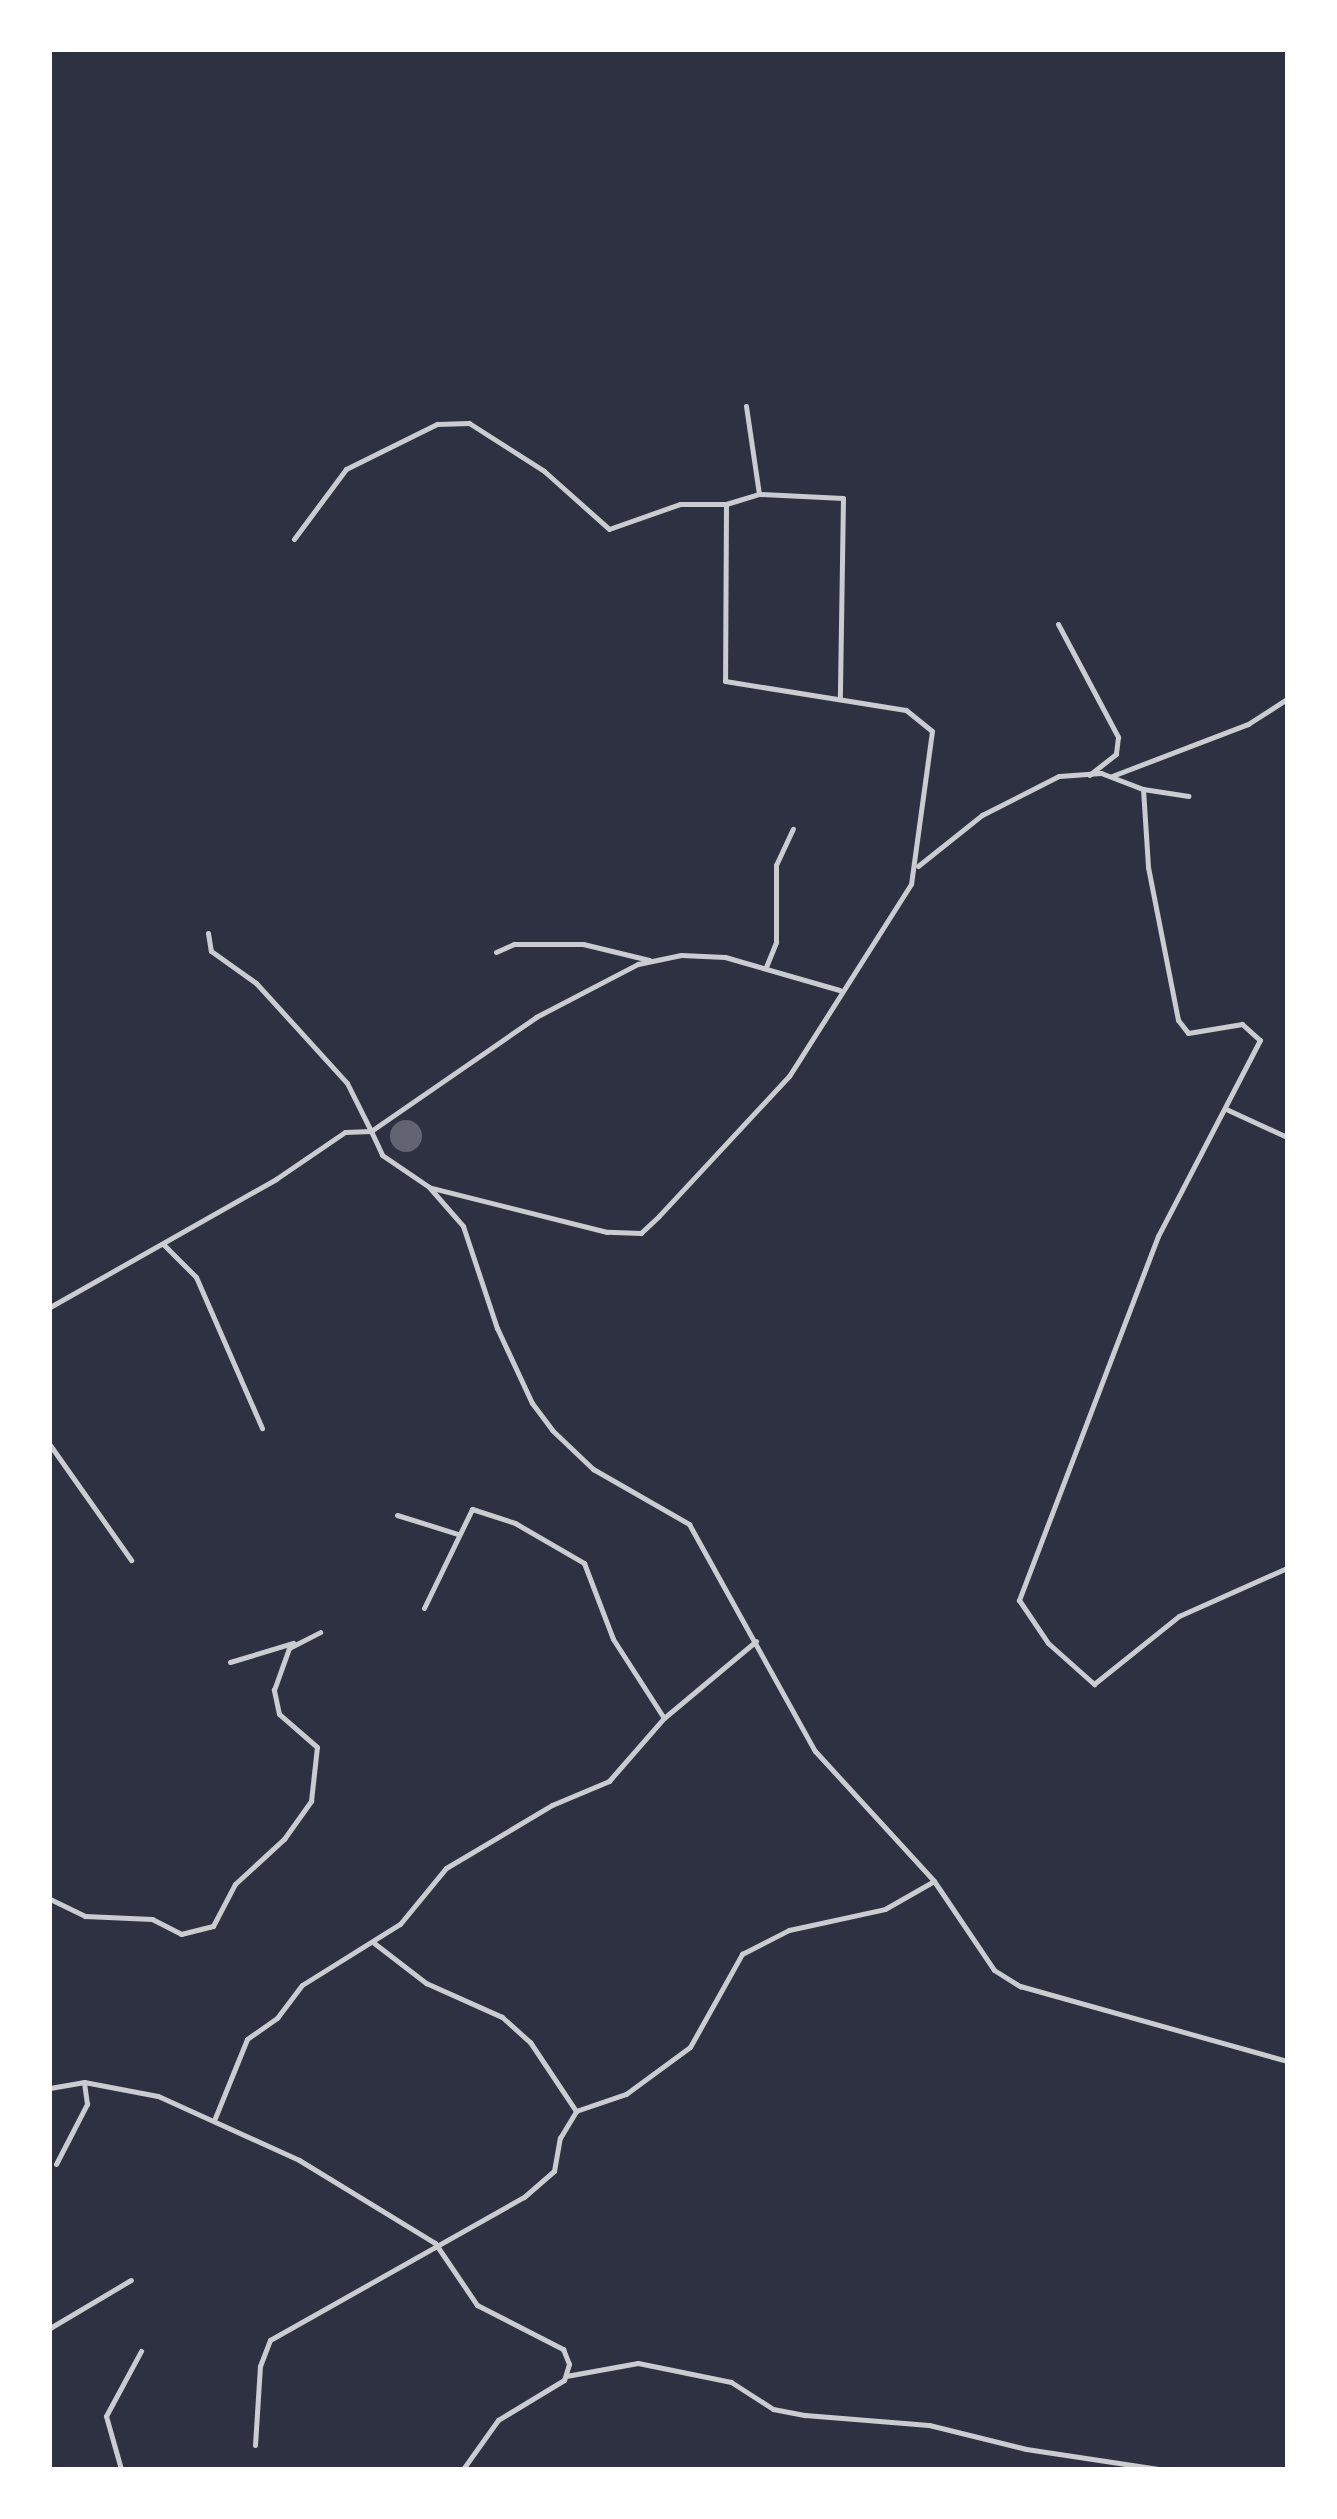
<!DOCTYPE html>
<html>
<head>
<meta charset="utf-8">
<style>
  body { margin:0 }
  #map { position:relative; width:1337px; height:2519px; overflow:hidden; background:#2d3142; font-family:"Exo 2",sans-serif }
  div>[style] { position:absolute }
  .building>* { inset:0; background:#626471 }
  .round { border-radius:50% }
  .minor>* { height:5px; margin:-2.5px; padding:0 2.5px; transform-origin:2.5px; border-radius:2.5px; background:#caccd0 }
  span { translate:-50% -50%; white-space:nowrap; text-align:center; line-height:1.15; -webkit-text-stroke:10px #fff; paint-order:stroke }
  .frame { position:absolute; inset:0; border:52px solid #fff; pointer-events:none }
</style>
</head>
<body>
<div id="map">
  <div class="building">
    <i class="round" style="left:390px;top:1120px;width:32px;height:32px"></i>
  </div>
  <div class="minor">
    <i style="left:746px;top:406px;width:89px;rotate:81.6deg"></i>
    <i style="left:726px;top:504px;width:34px;rotate:-17deg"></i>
    <i style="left:759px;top:494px;width:84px;rotate:2.7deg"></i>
    <i style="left:843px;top:498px;width:199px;rotate:90.9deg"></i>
    <i style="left:294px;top:539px;width:87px;rotate:-53.4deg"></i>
    <i style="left:346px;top:469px;width:102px;rotate:-26.3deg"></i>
    <i style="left:437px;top:424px;width:32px;rotate:-2deg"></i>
    <i style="left:469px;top:423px;width:89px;rotate:32.6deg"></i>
    <i style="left:544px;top:471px;width:87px;rotate:41.7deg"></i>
    <i style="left:609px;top:529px;width:75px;rotate:-19.4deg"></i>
    <i style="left:680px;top:504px;width:46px"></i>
    <i style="left:726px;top:504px;width:177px;rotate:90.3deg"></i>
    <i style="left:725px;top:681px;width:183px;rotate:9.1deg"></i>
    <i style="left:906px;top:710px;width:33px;rotate:39deg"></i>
    <i style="left:932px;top:731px;width:154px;rotate:97.8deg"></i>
    <i style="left:911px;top:884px;width:227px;rotate:122.4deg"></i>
    <i style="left:789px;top:1076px;width:191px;rotate:132.9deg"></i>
    <i style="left:659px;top:1216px;width:25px;rotate:137deg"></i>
    <i style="left:641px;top:1233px;width:34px;rotate:-178deg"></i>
    <i style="left:607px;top:1232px;width:180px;rotate:-165.9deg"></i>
    <i style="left:1058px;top:624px;width:128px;rotate:62deg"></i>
    <i style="left:1118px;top:737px;width:17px;rotate:97deg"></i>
    <i style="left:1116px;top:754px;width:34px;rotate:142deg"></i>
    <i style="left:1112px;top:776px;width:146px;rotate:-20.9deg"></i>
    <i style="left:1248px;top:724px;width:46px;rotate:-32.7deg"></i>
    <i style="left:1143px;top:789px;width:78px;rotate:86.3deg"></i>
    <i style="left:1148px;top:867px;width:156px;rotate:78.9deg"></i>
    <i style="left:1178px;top:1020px;width:16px;rotate:52deg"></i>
    <i style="left:1188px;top:1033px;width:55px;rotate:-9.5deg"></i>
    <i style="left:1242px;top:1024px;width:24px;rotate:42deg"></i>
    <i style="left:1260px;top:1040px;width:221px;rotate:117.5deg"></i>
    <i style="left:1158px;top:1236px;width:390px;rotate:110.9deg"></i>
    <i style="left:1019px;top:1600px;width:52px;rotate:56deg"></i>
    <i style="left:1048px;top:1643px;width:62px;rotate:41.7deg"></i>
    <i style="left:1094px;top:1684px;width:109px;rotate:-38.7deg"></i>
    <i style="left:1179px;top:1616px;width:118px;rotate:-24deg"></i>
    <i style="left:918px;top:866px;width:82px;rotate:-38.6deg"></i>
    <i style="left:982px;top:815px;width:86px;rotate:-26.9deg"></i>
    <i style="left:1059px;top:776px;width:42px;rotate:-4.1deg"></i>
    <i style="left:1101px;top:773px;width:45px;rotate:20.9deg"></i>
    <i style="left:1143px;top:789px;width:46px;rotate:8.8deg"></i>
    <i style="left:208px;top:933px;width:18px;rotate:81deg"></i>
    <i style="left:211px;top:951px;width:55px;rotate:35.4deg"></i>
    <i style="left:256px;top:983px;width:135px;rotate:47.7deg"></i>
    <i style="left:347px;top:1083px;width:54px;rotate:63.4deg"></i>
    <i style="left:371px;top:1131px;width:201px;rotate:-34.6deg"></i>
    <i style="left:536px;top:1017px;width:115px;rotate:-27.5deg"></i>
    <i style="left:638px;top:964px;width:44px;rotate:-11.8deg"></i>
    <i style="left:681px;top:955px;width:44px;rotate:2.6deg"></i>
    <i style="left:725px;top:957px;width:119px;rotate:16.1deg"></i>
    <i style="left:496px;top:952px;width:20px;rotate:-24deg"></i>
    <i style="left:514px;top:944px;width:69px"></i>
    <i style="left:583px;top:944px;width:68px;rotate:13.6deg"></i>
    <i style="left:766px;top:967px;width:27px;rotate:-68deg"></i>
    <i style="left:776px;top:942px;width:77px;rotate:-90deg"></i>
    <i style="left:776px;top:865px;width:40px;rotate:-65deg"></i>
    <i style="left:1226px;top:1109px;width:67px;rotate:24.7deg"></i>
    <i style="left:164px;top:1245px;width:45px;rotate:45deg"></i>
    <i style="left:196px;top:1277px;width:165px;rotate:66.4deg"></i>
    <i style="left:50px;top:1307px;width:260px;rotate:-29.5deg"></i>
    <i style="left:276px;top:1179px;width:83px;rotate:-34.3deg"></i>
    <i style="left:345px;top:1132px;width:26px;rotate:-2deg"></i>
    <i style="left:371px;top:1131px;width:26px;rotate:65deg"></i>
    <i style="left:382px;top:1155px;width:57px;rotate:34.2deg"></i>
    <i style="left:429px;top:1187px;width:52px;rotate:48.9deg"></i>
    <i style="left:463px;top:1226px;width:108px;rotate:71.6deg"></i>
    <i style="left:497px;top:1328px;width:83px;rotate:65deg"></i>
    <i style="left:532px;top:1403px;width:34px;rotate:53deg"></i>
    <i style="left:552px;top:1430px;width:57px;rotate:43.6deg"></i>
    <i style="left:593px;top:1469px;width:111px;rotate:29.8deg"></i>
    <i style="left:689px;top:1524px;width:260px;rotate:61deg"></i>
    <i style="left:815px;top:1751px;width:176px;rotate:47.5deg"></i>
    <i style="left:934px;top:1881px;width:107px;rotate:56deg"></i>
    <i style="left:994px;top:1970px;width:31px;rotate:32deg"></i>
    <i style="left:1020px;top:1986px;width:277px;rotate:15.7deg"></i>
    <i style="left:50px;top:1445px;width:141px;rotate:54.8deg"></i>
    <i style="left:397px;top:1515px;width:64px;rotate:17.3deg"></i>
    <i style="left:424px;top:1608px;width:110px;rotate:-64.1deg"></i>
    <i style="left:472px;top:1509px;width:45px;rotate:18deg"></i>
    <i style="left:515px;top:1523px;width:80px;rotate:30.1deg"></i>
    <i style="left:584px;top:1563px;width:81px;rotate:69.1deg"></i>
    <i style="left:613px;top:1639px;width:94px;rotate:57.2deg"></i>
    <i style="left:230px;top:1662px;width:66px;rotate:-16.8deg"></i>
    <i style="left:50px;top:1899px;width:39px;rotate:26deg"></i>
    <i style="left:85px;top:1916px;width:67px;rotate:2.6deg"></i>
    <i style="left:152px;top:1919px;width:33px;rotate:27deg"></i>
    <i style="left:181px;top:1934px;width:33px;rotate:-14deg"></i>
    <i style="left:213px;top:1926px;width:47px;rotate:-62.4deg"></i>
    <i style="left:235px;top:1884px;width:67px;rotate:-42.6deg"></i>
    <i style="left:284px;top:1839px;width:47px;rotate:-54.6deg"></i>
    <i style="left:311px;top:1801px;width:54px;rotate:-83.7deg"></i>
    <i style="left:317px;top:1747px;width:50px;rotate:-139deg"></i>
    <i style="left:279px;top:1714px;width:25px;rotate:-102deg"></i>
    <i style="left:274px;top:1690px;width:45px;rotate:-70.3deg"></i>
    <i style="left:289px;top:1648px;width:35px;rotate:-27deg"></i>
    <i style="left:374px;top:1943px;width:66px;rotate:37.6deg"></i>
    <i style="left:426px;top:1983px;width:83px;rotate:24.1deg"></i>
    <i style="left:502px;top:2017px;width:38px;rotate:42deg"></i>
    <i style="left:530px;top:2042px;width:83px;rotate:56.3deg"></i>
    <i style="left:50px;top:2088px;width:35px;rotate:-10deg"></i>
    <i style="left:84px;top:2082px;width:75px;rotate:10.7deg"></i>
    <i style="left:158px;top:2096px;width:155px;rotate:24.4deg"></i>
    <i style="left:299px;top:2160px;width:159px;rotate:31.4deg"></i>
    <i style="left:435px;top:2243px;width:75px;rotate:55.9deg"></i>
    <i style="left:477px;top:2305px;width:97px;rotate:27.1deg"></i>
    <i style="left:563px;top:2349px;width:16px;rotate:68deg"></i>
    <i style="left:569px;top:2364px;width:17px;rotate:107deg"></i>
    <i style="left:564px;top:2380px;width:77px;rotate:148.8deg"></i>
    <i style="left:498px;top:2420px;width:60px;rotate:125.5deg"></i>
    <i style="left:215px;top:2118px;width:85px;rotate:-67.9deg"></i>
    <i style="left:247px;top:2039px;width:37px;rotate:-35deg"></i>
    <i style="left:277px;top:2018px;width:41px;rotate:-52.9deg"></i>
    <i style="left:302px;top:1985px;width:115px;rotate:-31.9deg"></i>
    <i style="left:400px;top:1924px;width:72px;rotate:-50.6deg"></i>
    <i style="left:446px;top:1868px;width:123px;rotate:-30.7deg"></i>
    <i style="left:552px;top:1805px;width:62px;rotate:-22.8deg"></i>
    <i style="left:609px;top:1781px;width:84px;rotate:-48.9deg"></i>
    <i style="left:664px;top:1718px;width:120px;rotate:-39.9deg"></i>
    <i style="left:56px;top:2164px;width:68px;rotate:-62.7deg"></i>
    <i style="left:87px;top:2104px;width:22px;rotate:-98deg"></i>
    <i style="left:50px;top:2328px;width:94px;rotate:-30.7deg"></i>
    <i style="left:566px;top:2376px;width:73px;rotate:-10.2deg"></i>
    <i style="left:638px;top:2363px;width:95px;rotate:11.5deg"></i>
    <i style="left:731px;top:2382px;width:50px;rotate:32.7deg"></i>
    <i style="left:773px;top:2409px;width:33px;rotate:11deg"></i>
    <i style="left:805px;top:2415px;width:124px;rotate:4.6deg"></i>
    <i style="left:929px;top:2425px;width:100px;rotate:13.9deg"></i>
    <i style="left:1026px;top:2449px;width:134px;rotate:8.6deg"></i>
    <i style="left:255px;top:2445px;width:79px;rotate:-86.4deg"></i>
    <i style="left:260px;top:2366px;width:28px;rotate:-69deg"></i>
    <i style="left:270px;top:2340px;width:291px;rotate:-29.4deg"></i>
    <i style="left:524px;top:2197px;width:40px;rotate:-41deg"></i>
    <i style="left:554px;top:2171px;width:34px;rotate:-80deg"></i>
    <i style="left:560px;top:2138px;width:31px;rotate:-59deg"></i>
    <i style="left:576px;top:2111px;width:53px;rotate:-18.8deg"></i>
    <i style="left:626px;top:2094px;width:79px;rotate:-36.3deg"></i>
    <i style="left:690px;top:2047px;width:107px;rotate:-60.8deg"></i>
    <i style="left:742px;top:1954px;width:53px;rotate:-27.1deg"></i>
    <i style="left:789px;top:1930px;width:98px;rotate:-12.3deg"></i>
    <i style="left:885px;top:1909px;width:56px;rotate:-29.7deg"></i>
    <i style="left:121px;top:2469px;width:55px;rotate:-105.8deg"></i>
    <i style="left:106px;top:2416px;width:74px;rotate:-61.7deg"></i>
  </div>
  <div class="frame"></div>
</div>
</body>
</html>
